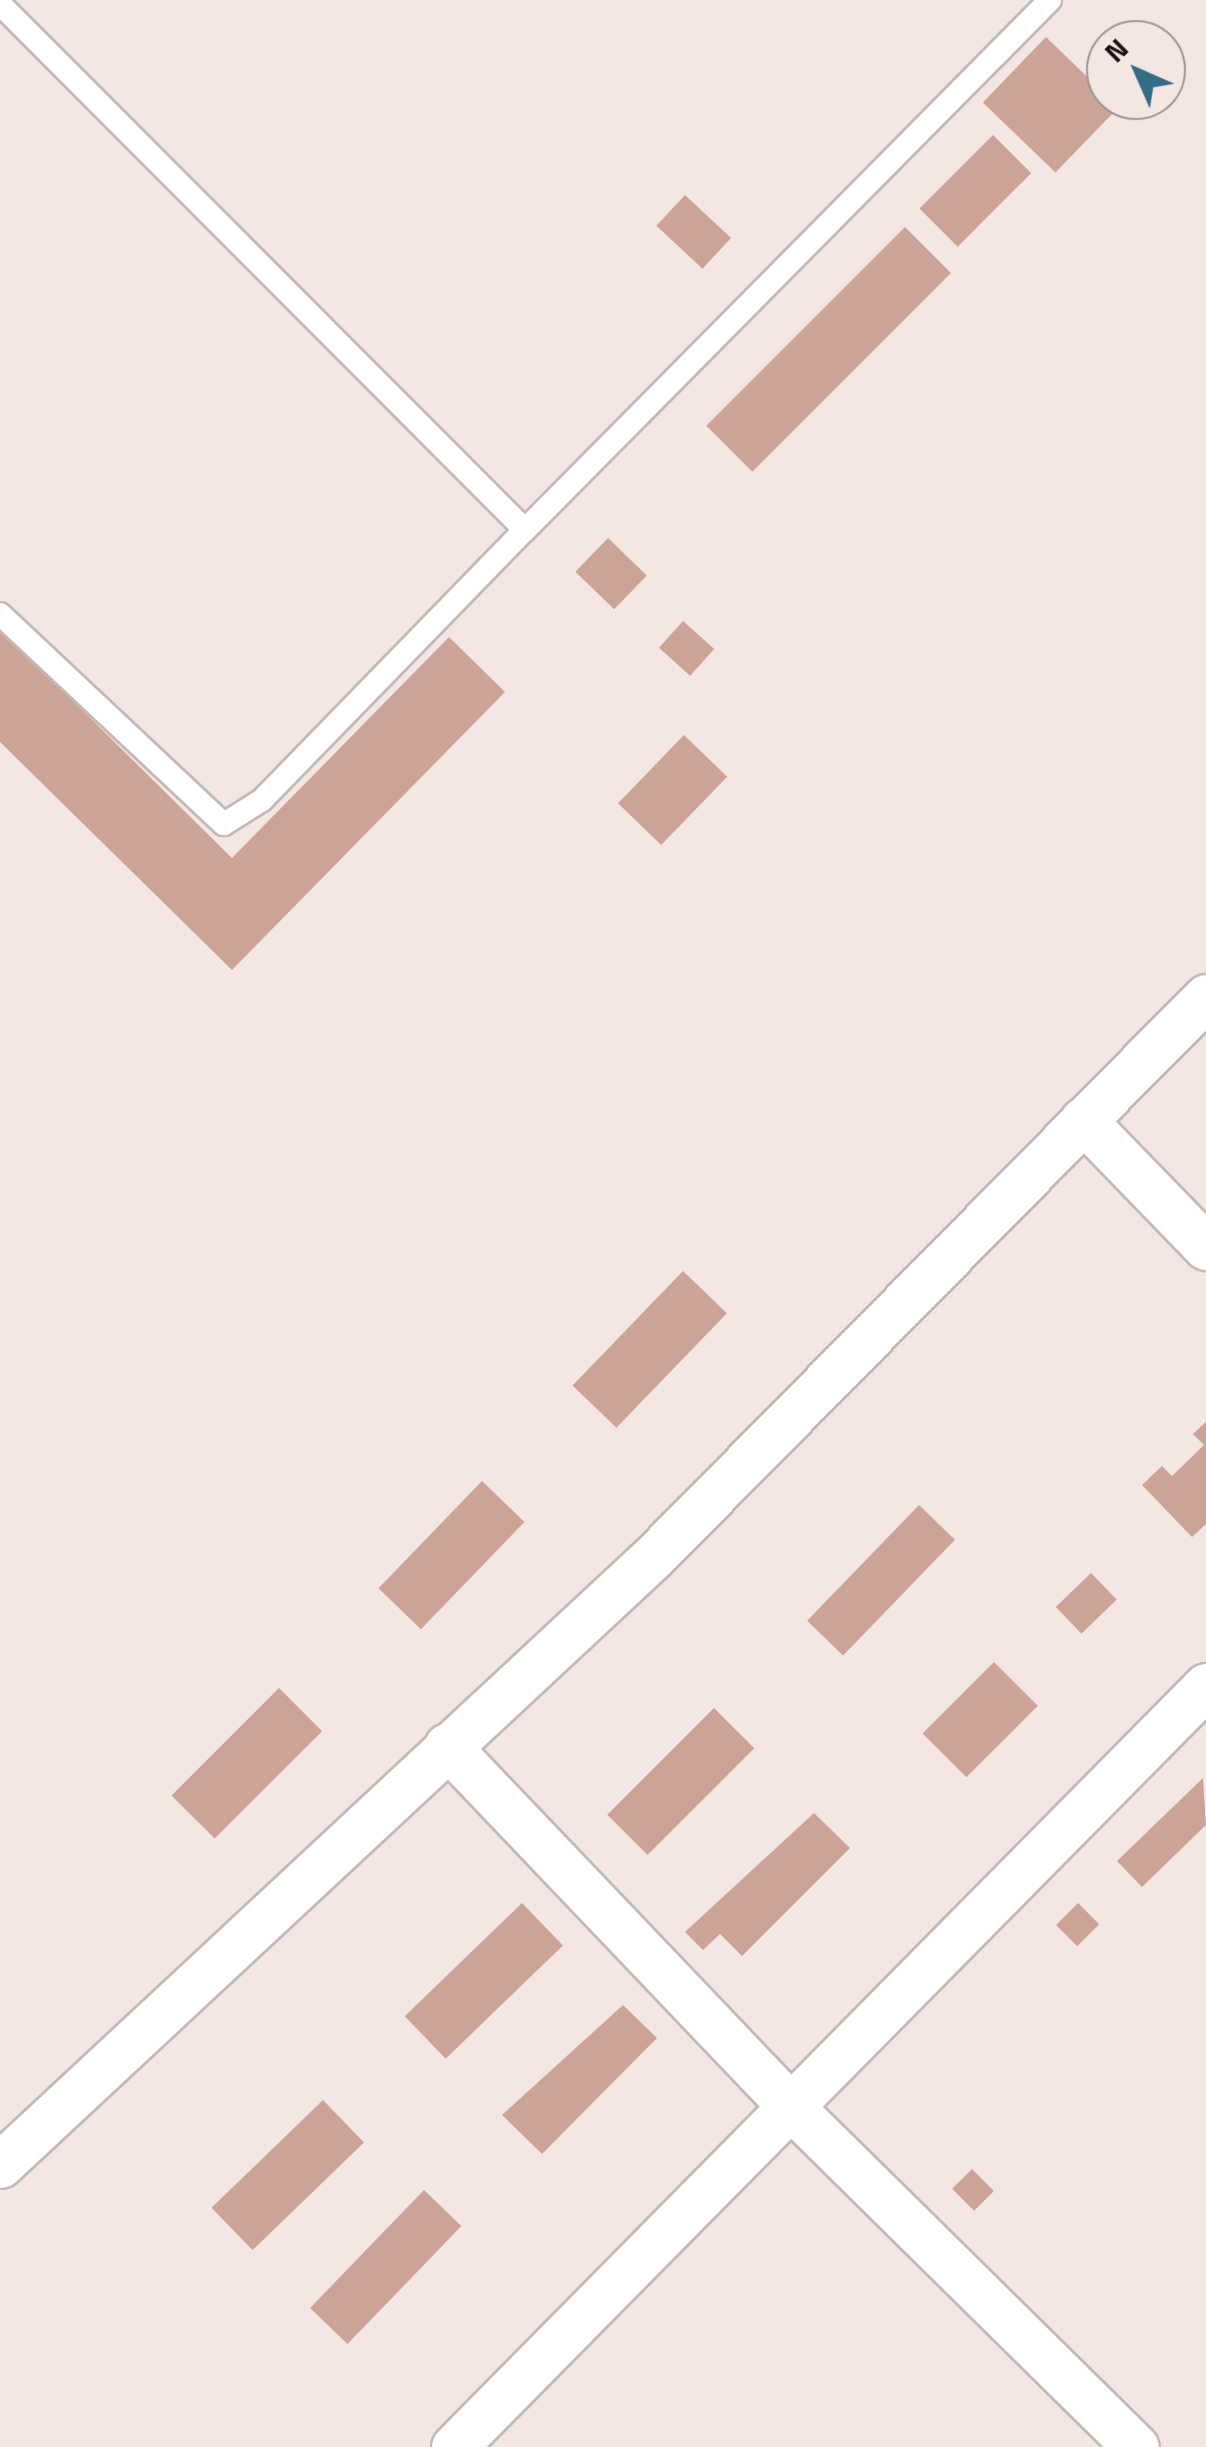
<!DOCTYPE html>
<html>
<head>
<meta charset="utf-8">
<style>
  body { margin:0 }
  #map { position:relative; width:1206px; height:2447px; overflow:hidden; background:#f4e7e3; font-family:"Titillium Web",sans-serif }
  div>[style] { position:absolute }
  .building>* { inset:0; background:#cba497; transform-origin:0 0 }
  .roads { filter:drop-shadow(2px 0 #c5b9b5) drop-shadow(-2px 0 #c5b9b5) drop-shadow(0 2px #c5b9b5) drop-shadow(0 -2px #c5b9b5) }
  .service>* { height:22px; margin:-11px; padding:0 11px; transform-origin:11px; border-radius:11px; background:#fff }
  .minor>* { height:45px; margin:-22.5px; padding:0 22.5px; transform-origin:22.5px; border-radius:22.5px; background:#fff }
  span { translate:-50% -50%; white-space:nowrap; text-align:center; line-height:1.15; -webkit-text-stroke:8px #f4e7e3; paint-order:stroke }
  .north { position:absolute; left:1086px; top:20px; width:100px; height:100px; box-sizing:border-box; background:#f4e7e3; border:2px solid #9c938f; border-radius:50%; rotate:315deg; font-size:28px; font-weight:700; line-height:40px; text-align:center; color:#181412 }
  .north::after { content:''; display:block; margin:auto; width:35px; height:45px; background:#346c86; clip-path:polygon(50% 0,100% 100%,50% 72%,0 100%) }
</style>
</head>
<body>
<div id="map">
  <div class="building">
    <i style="left:1046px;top:37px;width:101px;height:91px;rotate:44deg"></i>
    <i style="left:993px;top:135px;width:54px;height:104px;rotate:45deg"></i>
    <i style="left:685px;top:195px;width:63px;height:42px;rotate:43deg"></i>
    <i style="left:905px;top:227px;width:65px;height:281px;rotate:45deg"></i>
    <i style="left:608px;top:538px;width:54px;height:47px;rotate:44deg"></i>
    <i style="left:683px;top:621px;width:42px;height:36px;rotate:42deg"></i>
    <i style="clip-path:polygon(0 629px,232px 858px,449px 637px,505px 692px,232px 970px,0 742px)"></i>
    <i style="left:684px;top:735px;width:60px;height:95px;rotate:44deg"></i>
    <i style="left:683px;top:1271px;width:61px;height:159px;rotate:44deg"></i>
    <i style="clip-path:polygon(1206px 1422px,1206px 1524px,1192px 1537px,1142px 1485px,1162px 1466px,1172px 1476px,1204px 1445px,1193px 1434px)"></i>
    <i style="left:482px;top:1481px;width:59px;height:149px;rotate:44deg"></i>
    <i style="left:919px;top:1505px;width:50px;height:161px;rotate:44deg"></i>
    <i style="left:1091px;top:1573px;width:37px;height:49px;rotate:46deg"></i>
    <i style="left:994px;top:1662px;width:62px;height:101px;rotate:45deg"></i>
    <i style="left:279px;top:1688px;width:61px;height:152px;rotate:45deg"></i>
    <i style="left:714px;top:1708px;width:57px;height:151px;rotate:45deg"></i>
    <i style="clip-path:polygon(1203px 1778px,1206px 1825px,1142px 1887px,1117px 1861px)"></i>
    <i style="clip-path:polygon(814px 1813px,850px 1848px,742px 1956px,720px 1934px,703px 1950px,685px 1932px)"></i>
    <i style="left:522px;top:1903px;width:59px;height:163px;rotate:46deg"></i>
    <i style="left:1078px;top:1903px;width:30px;height:31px;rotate:45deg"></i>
    <i style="clip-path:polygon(623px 2005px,657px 2038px,542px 2154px,502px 2115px)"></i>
    <i style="left:323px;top:2100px;width:59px;height:155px;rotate:46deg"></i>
    <i style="left:972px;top:2169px;width:31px;height:28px;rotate:45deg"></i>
    <i style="left:424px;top:2190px;width:52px;height:164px;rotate:44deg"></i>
  </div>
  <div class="roads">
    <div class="service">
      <i style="left:0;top:4px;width:743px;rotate:45.05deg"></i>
      <i style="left:525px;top:530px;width:746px;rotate:-45.27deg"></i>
      <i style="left:0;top:614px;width:307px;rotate:43.2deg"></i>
      <i style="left:224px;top:824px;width:45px;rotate:-32.3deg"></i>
      <i style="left:262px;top:800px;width:377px;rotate:-45.8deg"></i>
    </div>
    <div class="minor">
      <i style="left:1083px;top:1120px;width:177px;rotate:45.9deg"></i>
      <i style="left:447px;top:1746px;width:503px;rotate:46.37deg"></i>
      <i style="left:794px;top:2110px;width:480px;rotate:44.6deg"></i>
      <i style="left:0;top:2165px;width:892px;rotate:-42.96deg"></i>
      <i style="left:653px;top:1557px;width:787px;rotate:-45.36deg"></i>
      <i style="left:454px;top:2447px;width:1070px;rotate:-45.34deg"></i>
    </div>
  </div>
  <div class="north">N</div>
</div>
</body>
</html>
